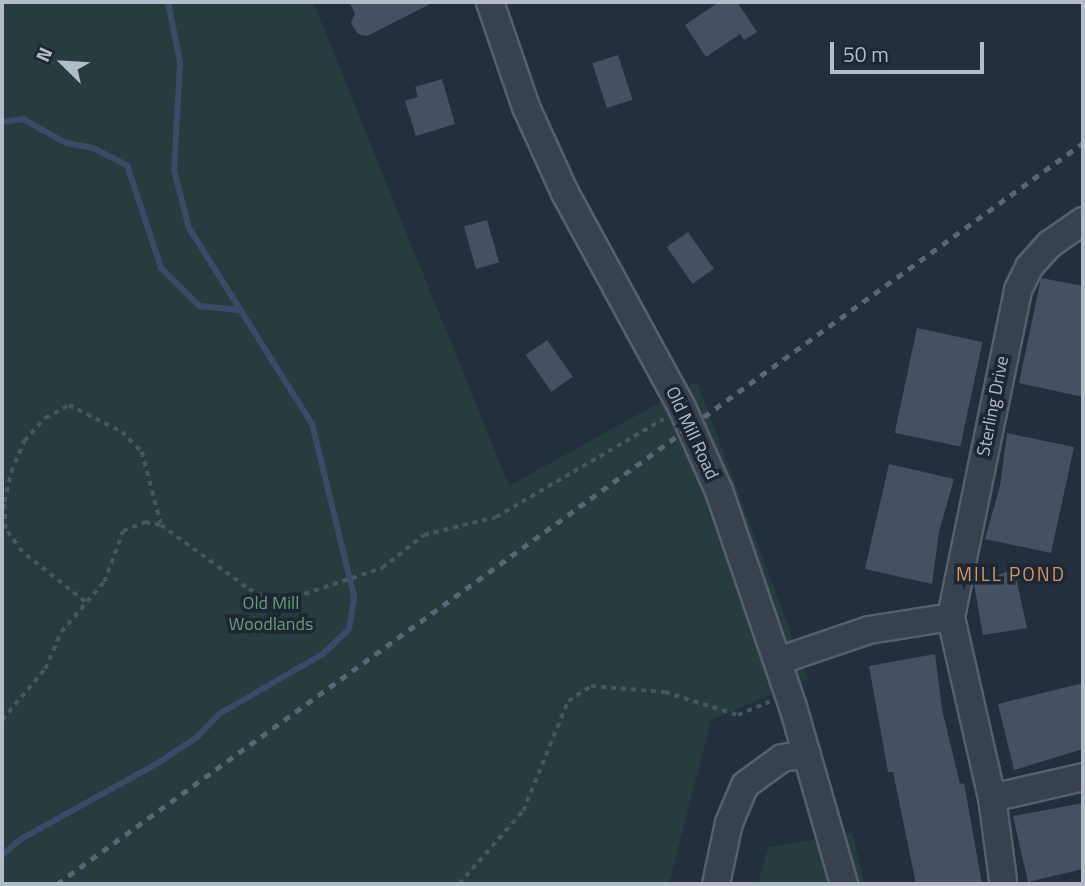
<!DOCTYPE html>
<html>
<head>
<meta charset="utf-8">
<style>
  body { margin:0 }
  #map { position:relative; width:1085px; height:886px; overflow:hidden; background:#242f3e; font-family:"Titillium Web",sans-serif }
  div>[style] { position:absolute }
  .green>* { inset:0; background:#263c3f }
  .stream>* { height:6px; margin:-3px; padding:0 3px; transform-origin:3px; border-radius:3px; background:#394c67 }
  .building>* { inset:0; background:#455162; transform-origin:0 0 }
  .path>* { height:3.5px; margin-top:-1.75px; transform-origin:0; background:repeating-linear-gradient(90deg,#44595c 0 5px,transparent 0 10px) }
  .roads { filter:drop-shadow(2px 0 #565f6c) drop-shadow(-2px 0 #565f6c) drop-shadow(0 2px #565f6c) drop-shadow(0 -2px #565f6c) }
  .minor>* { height:26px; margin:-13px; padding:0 13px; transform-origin:13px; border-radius:13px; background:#38414e }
  .rail>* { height:5px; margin-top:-2.5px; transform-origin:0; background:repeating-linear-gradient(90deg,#5a6575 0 7px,transparent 0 14px) }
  span { translate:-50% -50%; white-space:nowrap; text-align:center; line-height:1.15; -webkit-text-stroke:7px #1d2633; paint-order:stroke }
  .street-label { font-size:18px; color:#b4bcc9 }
  .park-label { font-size:18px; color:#6b9a76 }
  .neighbourhood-label { font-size:19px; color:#d59563; letter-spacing:2px }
  .frame { position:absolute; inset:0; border:4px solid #b4bcc9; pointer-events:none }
  .north { position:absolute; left:28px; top:28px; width:70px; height:70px; -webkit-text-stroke:5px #1d2633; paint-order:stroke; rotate:294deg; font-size:19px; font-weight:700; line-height:28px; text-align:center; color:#b4bcc9 }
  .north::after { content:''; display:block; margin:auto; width:24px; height:32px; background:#b4bcc9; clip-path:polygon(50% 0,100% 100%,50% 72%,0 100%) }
  .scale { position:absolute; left:830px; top:42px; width:154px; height:32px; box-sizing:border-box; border:4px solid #b4bcc9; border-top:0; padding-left:9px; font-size:21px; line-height:24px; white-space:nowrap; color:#b4bcc9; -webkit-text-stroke:5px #1d2633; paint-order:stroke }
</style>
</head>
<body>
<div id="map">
  <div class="green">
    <i style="clip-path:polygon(2px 2px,313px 2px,509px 486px,697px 382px,808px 679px,711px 720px,669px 884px,2px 884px)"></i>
    <i style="clip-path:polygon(852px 833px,865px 884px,758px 884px,768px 847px)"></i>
  </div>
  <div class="stream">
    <i style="left:2px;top:122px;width:21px;rotate:-8deg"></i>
    <i style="left:23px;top:119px;width:49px;rotate:29.2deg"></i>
    <i style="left:66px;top:143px;width:27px;rotate:10deg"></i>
    <i style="left:93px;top:148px;width:38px;rotate:27deg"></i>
    <i style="left:127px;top:165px;width:108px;rotate:71.7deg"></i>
    <i style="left:161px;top:268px;width:54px;rotate:45deg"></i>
    <i style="left:199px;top:306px;width:40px;rotate:5.7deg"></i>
    <i style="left:2px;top:855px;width:25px;rotate:-40deg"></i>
    <i style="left:21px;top:839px;width:157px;rotate:-29deg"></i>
    <i style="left:158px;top:763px;width:47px;rotate:-33.7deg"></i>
    <i style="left:197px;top:737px;width:32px;rotate:-46deg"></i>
    <i style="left:219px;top:714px;width:120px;rotate:-30deg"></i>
    <i style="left:323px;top:654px;width:36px;rotate:-44deg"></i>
    <i style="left:349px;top:629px;width:33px;rotate:-81deg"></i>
    <i style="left:354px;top:596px;width:177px;rotate:-103.7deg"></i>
    <i style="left:312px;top:424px;width:231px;rotate:-122.1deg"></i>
    <i style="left:189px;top:228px;width:60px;rotate:-104.5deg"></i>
    <i style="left:174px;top:170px;width:108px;rotate:-86.8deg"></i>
    <i style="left:180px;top:62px;width:61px;rotate:-101.3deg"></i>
  </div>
  <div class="building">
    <i style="clip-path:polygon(349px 2px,434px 2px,367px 36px,358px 34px,351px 23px,355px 13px)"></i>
    <i style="clip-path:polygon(719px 2px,737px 2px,757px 32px,744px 40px,740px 34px,706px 57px,685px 25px)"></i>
    <i style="left:618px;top:55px;width:47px;height:27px;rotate:72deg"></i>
    <i style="clip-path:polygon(442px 79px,455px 124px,416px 136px,405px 101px,418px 97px,415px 87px)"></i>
    <i style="left:487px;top:220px;width:44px;height:24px;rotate:74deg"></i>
    <i style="left:688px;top:232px;width:45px;height:26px;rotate:55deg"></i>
    <i style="clip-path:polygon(1041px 278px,1083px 286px,1083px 397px,1019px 383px)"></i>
    <i style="left:917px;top:328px;width:67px;height:107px;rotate:12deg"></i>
    <i style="left:547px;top:340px;width:45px;height:26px;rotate:55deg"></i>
    <i style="clip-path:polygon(1007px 433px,1074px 447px,1051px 553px,985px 539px,1000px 486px)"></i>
    <i style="clip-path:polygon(889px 464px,954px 479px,939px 532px,932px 584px,865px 569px)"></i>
    <i style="clip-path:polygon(1014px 569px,1027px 628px,983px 635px,974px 584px)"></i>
    <i style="clip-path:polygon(935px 654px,942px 709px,960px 784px,964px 783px,982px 884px,916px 884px,893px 772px,888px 772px,869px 666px)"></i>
    <i style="clip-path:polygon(1083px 683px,1083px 749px,1014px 770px,998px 704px)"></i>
    <i style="clip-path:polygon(1083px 803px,1083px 869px,1028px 882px,1013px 816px)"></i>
  </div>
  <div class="path">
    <i style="left:85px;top:602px;width:80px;rotate:-141.6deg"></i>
    <i style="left:22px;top:552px;width:29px;rotate:-126deg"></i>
    <i style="left:5px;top:529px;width:27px;rotate:-92deg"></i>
    <i style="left:4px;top:502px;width:31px;rotate:-77deg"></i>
    <i style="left:11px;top:472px;width:34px;rotate:-67deg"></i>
    <i style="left:24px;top:441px;width:31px;rotate:-48deg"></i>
    <i style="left:45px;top:418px;width:27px;rotate:-28deg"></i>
    <i style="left:69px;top:405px;width:59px;rotate:27deg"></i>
    <i style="left:122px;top:432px;width:28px;rotate:45deg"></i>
    <i style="left:142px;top:452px;width:74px;rotate:75.2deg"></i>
    <i style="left:2px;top:720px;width:67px;rotate:-49.9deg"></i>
    <i style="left:45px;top:669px;width:40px;rotate:-66.6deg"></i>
    <i style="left:61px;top:632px;width:66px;rotate:-49.3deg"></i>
    <i style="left:104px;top:582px;width:54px;rotate:-69.6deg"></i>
    <i style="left:123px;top:531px;width:24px;rotate:-22deg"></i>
    <i style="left:145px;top:522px;width:16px;rotate:11deg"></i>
    <i style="left:161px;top:525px;width:109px;rotate:36deg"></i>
    <i style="left:249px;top:589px;width:20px;rotate:24deg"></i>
    <i style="left:267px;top:597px;width:28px"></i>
    <i style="left:295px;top:597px;width:92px;rotate:-18.4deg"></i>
    <i style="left:382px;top:568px;width:53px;rotate:-38.2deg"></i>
    <i style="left:424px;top:535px;width:74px;rotate:-14deg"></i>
    <i style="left:496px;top:517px;width:194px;rotate:-30.3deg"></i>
    <i style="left:459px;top:884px;width:97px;rotate:-48.8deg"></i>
    <i style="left:523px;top:811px;width:119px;rotate:-67.8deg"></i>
    <i style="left:568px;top:701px;width:27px;rotate:-33deg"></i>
    <i style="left:591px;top:686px;width:74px;rotate:4.6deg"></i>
    <i style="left:665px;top:692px;width:77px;rotate:17.5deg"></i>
    <i style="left:738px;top:715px;width:34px;rotate:-23deg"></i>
  </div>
  <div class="roads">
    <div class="minor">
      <i style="left:490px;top:2px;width:111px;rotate:71.1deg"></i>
      <i style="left:526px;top:107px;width:94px;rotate:65.6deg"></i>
      <i style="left:565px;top:193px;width:245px;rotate:61.4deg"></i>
      <i style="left:682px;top:408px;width:91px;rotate:66deg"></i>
      <i style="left:719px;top:491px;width:228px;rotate:71.1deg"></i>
      <i style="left:793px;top:707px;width:184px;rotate:73.9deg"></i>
      <i style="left:778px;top:661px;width:96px;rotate:-18.8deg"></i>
      <i style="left:869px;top:630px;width:83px;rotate:-9deg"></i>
      <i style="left:992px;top:798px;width:93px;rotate:-13deg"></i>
      <i style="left:1003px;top:880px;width:83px;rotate:-97.6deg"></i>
      <i style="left:992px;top:798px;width:186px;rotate:-102.8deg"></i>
      <i style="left:951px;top:617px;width:334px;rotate:-78.4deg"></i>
      <i style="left:1018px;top:290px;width:25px;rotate:-64deg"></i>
      <i style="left:1029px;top:267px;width:31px;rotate:-48deg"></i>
      <i style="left:1050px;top:244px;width:40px;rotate:-34.9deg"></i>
      <i style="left:716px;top:884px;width:62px;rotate:-78deg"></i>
      <i style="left:729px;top:823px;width:41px;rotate:-67.2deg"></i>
      <i style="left:745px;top:785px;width:46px;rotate:-36.1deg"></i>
      <i style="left:782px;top:758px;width:25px;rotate:-9deg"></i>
    </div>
  </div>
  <div class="rail">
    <i style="left:57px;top:884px;width:1266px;rotate:-35.84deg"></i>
  </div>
  <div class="street-label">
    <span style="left:993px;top:406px;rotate:-79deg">Sterling Drive</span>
    <span style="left:692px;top:433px;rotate:65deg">Old Mill Road</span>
  </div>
  <div class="park-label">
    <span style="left:271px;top:614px">Old Mill<br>Woodlands</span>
  </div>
  <div class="neighbourhood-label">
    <span style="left:1011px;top:574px">MILL POND</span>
  </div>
  <div class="frame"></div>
  <div class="north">N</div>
  <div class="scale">50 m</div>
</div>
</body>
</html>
